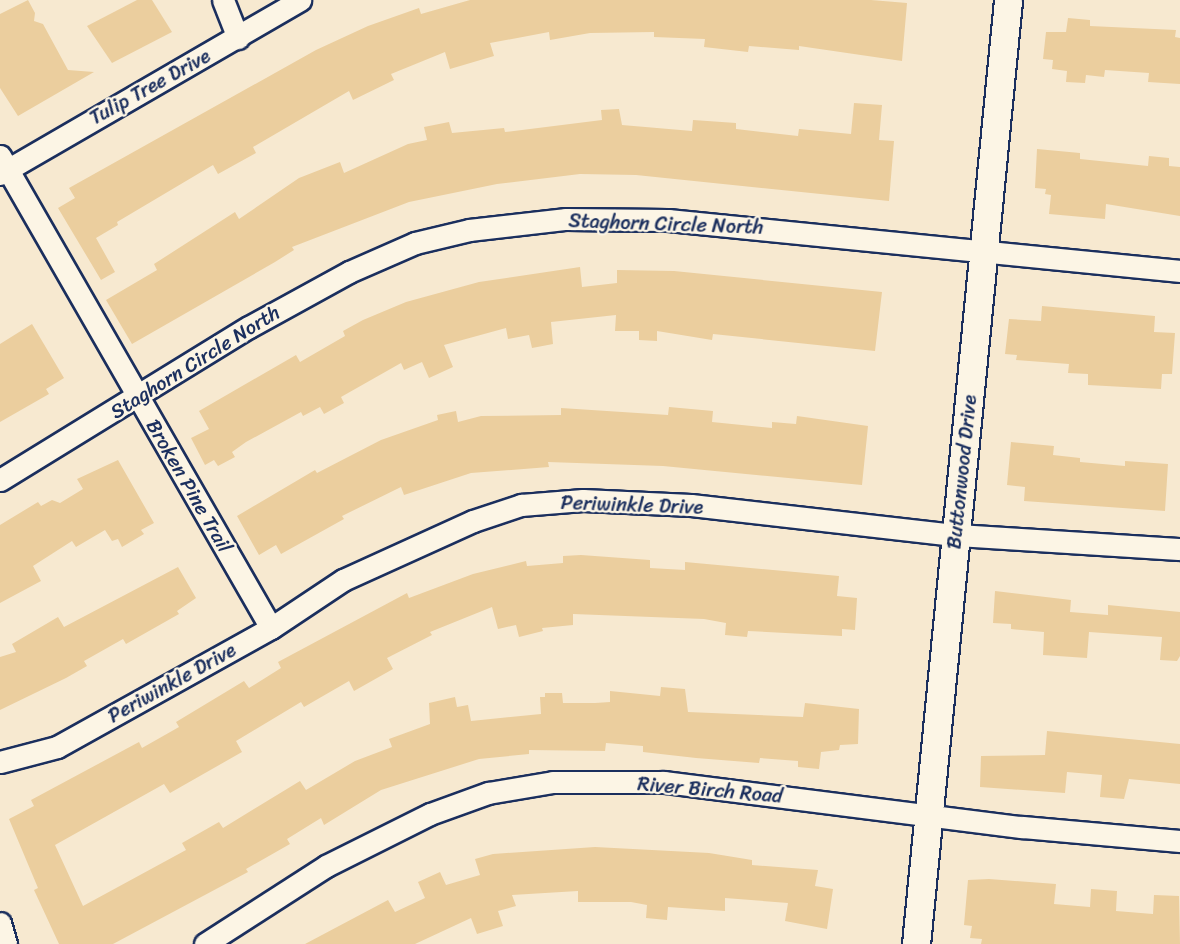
<!DOCTYPE html>
<html>
<head>
<meta charset="utf-8">
<style>
  body { margin:0 }
  #map { position:relative; width:1180px; height:944px; overflow:hidden; background:#f7e9d0; font-family:Sriracha,sans-serif }
  div>[style] { position:absolute }
  .building>* { inset:0; background:#ebce9e }
  .roads { filter:drop-shadow(2px 0 #1b2f5e) drop-shadow(-2px 0 #1b2f5e) drop-shadow(0 2px #1b2f5e) drop-shadow(0 -2px #1b2f5e) }
  .minor>* { height:21px; margin:-10.5px; padding:0 10.5px; transform-origin:10.5px; border-radius:10.5px; background:#fcf5e5 }
  .tertiary>* { height:27px; margin:-13.5px; padding:0 13.5px; transform-origin:13.5px; border-radius:13.5px; background:#fcf5e5 }
  span { translate:-50% -50%; white-space:nowrap; text-align:center; line-height:1.15; -webkit-text-stroke:4.5px #fcf5e5; paint-order:stroke }
  .street-label { font-size:20px; color:#1b2f5e }
</style>
</head>
<body>
<div id="map">
  <div class="building">
    <i style="clip-path:polygon(28px 0,35px 13px,34px 21px,43px 24px,68px 70px,94px 72px,18px 116px,0 88px,0 14px)"></i>
    <i style="clip-path:polygon(137px 0,152px 0,172px 32px,112px 63px,87px 26px)"></i>
    <i style="clip-path:polygon(470px 0,871px 0,907px 3px,902px 61px,799px 46px,799px 50px,749px 46px,748px 52px,704px 47px,705px 39px,654px 37px,654px 32px,590px 33px,550px 40px,549px 32px,490px 43px,494px 56px,450px 69px,445px 52px,391px 74px,394px 80px,353px 100px,349px 91px,253px 147px,256px 153px,218px 174px,213px 165px,117px 222px,118px 225px,96px 238px,115px 272px,101px 280px,58px 208px,75px 198px,69px 188px,316px 50px,368px 26px,419px 8px,421px 14px)"></i>
    <i style="clip-path:polygon(1068px 18px,1090px 20px,1090px 26px,1176px 30px,1175px 37px,1180px 38px,1180px 84px,1148px 82px,1149px 73px,1105px 70px,1104px 77px,1086px 75px,1085px 83px,1066px 82px,1067px 71px,1052px 69px,1053px 60px,1043px 59px,1046px 32px,1066px 32px)"></i>
    <i style="clip-path:polygon(854px 103px,882px 105px,879px 140px,894px 141px,889px 201px,636px 175px,580px 174px,497px 184px,409px 202px,292px 247px,294px 250px,275px 262px,132px 344px,106px 300px,157px 270px,154px 264px,235px 212px,239px 219px,299px 178px,340px 162px,344px 173px,408px 144px,427px 140px,424px 127px,449px 122px,452px 133px,504px 128px,505px 132px,602px 120px,601px 110px,619px 109px,622px 125px,692px 131px,693px 120px,736px 123px,736px 129px,798px 136px,799px 129px,851px 134px)"></i>
    <i style="clip-path:polygon(1037px 149px,1080px 153px,1080px 159px,1148px 166px,1149px 156px,1169px 158px,1169px 166px,1180px 167px,1180px 216px,1106px 204px,1105px 219px,1049px 214px,1051px 195px,1045px 194px,1046px 189px,1035px 188px)"></i>
    <i style="clip-path:polygon(580px 267px,582px 287px,617px 283px,617px 270px,674px 271px,882px 292px,875px 351px,713px 334px,712px 340px,657px 331px,657px 341px,639px 340px,639px 331px,615px 331px,616px 315px,551px 322px,553px 344px,532px 348px,529px 335px,508px 339px,506px 328px,444px 345px,453px 367px,429px 378px,422px 362px,404px 370px,401px 363px,341px 397px,344px 403px,324px 414px,320px 407px,303px 416px,301px 412px,246px 442px,232px 452px,235px 457px,218px 466px,214px 460px,205px 465px,191px 438px,209px 429px,199px 411px,296px 355px,300px 362px,345px 336px,343px 331px,363px 320px,406px 302px,479px 282px)"></i>
    <i style="clip-path:polygon(1042px 306px,1155px 316px,1154px 332px,1175px 333px,1172px 374px,1162px 374px,1161px 389px,1088px 385px,1088px 374px,1068px 373px,1069px 364px,1016px 360px,1017px 355px,1005px 354px,1009px 319px,1041px 321px)"></i>
    <i style="clip-path:polygon(32px 324px,64px 378px,46px 389px,49px 394px,0 422px,0 344px)"></i>
    <i style="clip-path:polygon(669px 407px,713px 411px,712px 422px,772px 428px,772px 422px,796px 424px,797px 416px,868px 426px,862px 485px,663px 466px,548px 462px,549px 467px,471px 473px,404px 495px,401px 487px,342px 516px,344px 519px,281px 554px,276px 545px,259px 555px,237px 516px,315px 470px,317px 473px,381px 440px,438px 420px,437px 415px,456px 411px,458px 422px,481px 416px,561px 415px,561px 408px,668px 415px)"></i>
    <i style="clip-path:polygon(1011px 442px,1054px 446px,1053px 455px,1080px 458px,1080px 462px,1125px 466px,1125px 461px,1168px 464px,1165px 511px,1024px 501px,1025px 487px,1007px 485px)"></i>
    <i style="clip-path:polygon(118px 460px,154px 523px,141px 530px,144px 534px,122px 547px,118px 539px,112px 541px,105px 530px,76px 547px,72px 541px,33px 566px,41px 581px,0 603px,0 525px,38px 502px,41px 506px,52px 500px,60px 503px,83px 489px,77px 479px)"></i>
    <i style="clip-path:polygon(581px 555px,650px 560px,650px 568px,685px 570px,685px 562px,839px 576px,837px 596px,857px 598px,855px 630px,842px 629px,842px 636px,748px 631px,747px 637px,725px 635px,726px 623px,704px 619px,573px 614px,573px 625px,542px 628px,543px 631px,519px 637px,516px 625px,498px 629px,492px 607px,430px 632px,432px 635px,387px 658px,393px 669px,354px 691px,349px 681px,304px 707px,301px 702px,236px 741px,242px 752px,170px 793px,164px 784px,55px 845px,83px 906px,186px 850px,182px 843px,219px 822px,223px 828px,300px 781px,306px 790px,355px 761px,392px 747px,389px 739px,430px 724px,429px 703px,455px 697px,457px 707px,468px 705px,471px 721px,541px 714px,540px 697px,545px 697px,545px 693px,562px 693px,563px 703px,595px 703px,610px 702px,610px 691px,660px 696px,661px 687px,685px 689px,688px 712px,803px 717px,805px 703px,859px 709px,858px 744px,840px 745px,839px 750px,821px 752px,819px 769px,798px 767px,798px 761px,760px 758px,759px 763px,696px 758px,643px 752px,643px 746px,606px 743px,605px 751px,529px 750px,529px 754px,479px 759px,381px 790px,324px 825px,321px 818px,287px 839px,290px 844px,246px 869px,248px 872px,113px 944px,59px 944px,34px 890px,38px 888px,9px 819px,34px 806px,31px 800px,139px 742px,142px 748px,179px 727px,176px 722px,244px 681px,249px 688px,281px 668px,278px 662px,407px 593px,409px 598px,473px 574px,526px 561px,527px 566px,563px 563px,563px 556px)"></i>
    <i style="clip-path:polygon(178px 567px,196px 598px,177px 611px,179px 614px,126px 644px,123px 639px,84px 661px,87px 666px,66px 678px,0 710px,0 657px,16px 652px,12px 644px,58px 617px,64px 627px)"></i>
    <i style="clip-path:polygon(995px 591px,1071px 600px,1070px 612px,1108px 615px,1108px 605px,1180px 612px,1180px 656px,1177px 661px,1160px 660px,1162px 637px,1089px 632px,1087px 658px,1043px 655px,1044px 632px,1011px 629px,1011px 624px,993px 623px)"></i>
    <i style="clip-path:polygon(1047px 731px,1180px 744px,1180px 784px,1129px 779px,1124px 799px,1100px 797px,1102px 775px,1067px 772px,1065px 793px,980px 787px,981px 756px,1045px 755px)"></i>
    <i style="clip-path:polygon(595px 847px,709px 853px,752px 860px,752px 865px,818px 870px,815px 886px,833px 889px,827px 929px,785px 921px,788px 903px,725px 898px,725px 911px,668px 907px,667px 920px,646px 918px,647px 905px,631px 902px,578px 902px,578px 891px,512px 895px,516px 906px,498px 911px,503px 926px,477px 934px,471px 918px,415px 944px,305px 944px,388px 900px,395px 912px,425px 898px,418px 882px,440px 872px,446px 885px,480px 875px,475px 859px,493px 854px)"></i>
    <i style="clip-path:polygon(989px 879px,1056px 884px,1054px 904px,1090px 907px,1091px 889px,1117px 891px,1116px 911px,1153px 914px,1154px 895px,1179px 896px,1180px 944px,981px 944px,982px 939px,970px 938px,972px 926px,964px 925px,968px 880px)"></i>
  </div>
  <div class="roads">
    <div class="minor">
      <i style="left:223px;top:0;width:41px;rotate:68.5deg"></i>
      <i style="left:0;top:156px;width:544px;rotate:60.14deg"></i>
      <i style="left:0;top:174px;width:347px;rotate:-30.1deg"></i>
      <i style="left:0;top:480px;width:292px;rotate:-31.6deg"></i>
      <i style="left:249px;top:327px;width:114px;rotate:-28.8deg"></i>
      <i style="left:349px;top:272px;width:72px;rotate:-23.7deg"></i>
      <i style="left:415px;top:243px;width:56px;rotate:-13.5deg"></i>
      <i style="left:469px;top:230px;width:98px;rotate:-6.5deg"></i>
      <i style="left:566px;top:219px;width:102px;rotate:0.6deg"></i>
      <i style="left:668px;top:220px;width:515px;rotate:5.69deg"></i>
      <i style="left:0;top:762px;width:59px;rotate:-14.7deg"></i>
      <i style="left:57px;top:747px;width:245px;rotate:-29.1deg"></i>
      <i style="left:271px;top:628px;width:87px;rotate:-33.7deg"></i>
      <i style="left:343px;top:580px;width:143px;rotate:-24.4deg"></i>
      <i style="left:473px;top:521px;width:51px;rotate:-18.4deg"></i>
      <i style="left:521px;top:505px;width:62px;rotate:-4.6deg"></i>
      <i style="left:583px;top:500px;width:108px;rotate:2.7deg"></i>
      <i style="left:691px;top:505px;width:267px;rotate:6.5deg"></i>
      <i style="left:956px;top:535px;width:224px;rotate:3.6deg"></i>
      <i style="left:0;top:923px;width:22px;rotate:74deg"></i>
      <i style="left:205px;top:944px;width:144px;rotate:-32.8deg"></i>
      <i style="left:326px;top:866px;width:116px;rotate:-26.6deg"></i>
      <i style="left:430px;top:814px;width:62px;rotate:-19.9deg"></i>
      <i style="left:488px;top:793px;width:66px;rotate:-9.6deg"></i>
      <i style="left:553px;top:782px;width:111px"></i>
      <i style="left:664px;top:782px;width:361px;rotate:7.2deg"></i>
      <i style="left:1022px;top:827px;width:159px;rotate:5.1deg"></i>
    </div>
    <div class="tertiary">
      <i style="left:916px;top:944px;width:948px;rotate:-84.43deg"></i>
    </div>
  </div>
  <div class="street-label">
    <span style="left:150px;top:87px;rotate:-29deg">Tulip Tree Drive</span>
    <span style="left:666px;top:224px;rotate:2deg">Staghorn Circle North</span>
    <span style="left:195px;top:362px;rotate:-32deg">Staghorn Circle North</span>
    <span style="left:962px;top:472px;rotate:-84deg">Buttonwood Drive</span>
    <span style="left:189px;top:486px;rotate:60deg">Broken Pine Trail</span>
    <span style="left:632px;top:505px;rotate:2deg">Periwinkle Drive</span>
    <span style="left:172px;top:683px;rotate:-29deg">Periwinkle Drive</span>
    <span style="left:710px;top:790px;rotate:5deg">River Birch Road</span>
  </div>
</div>
</body>
</html>
